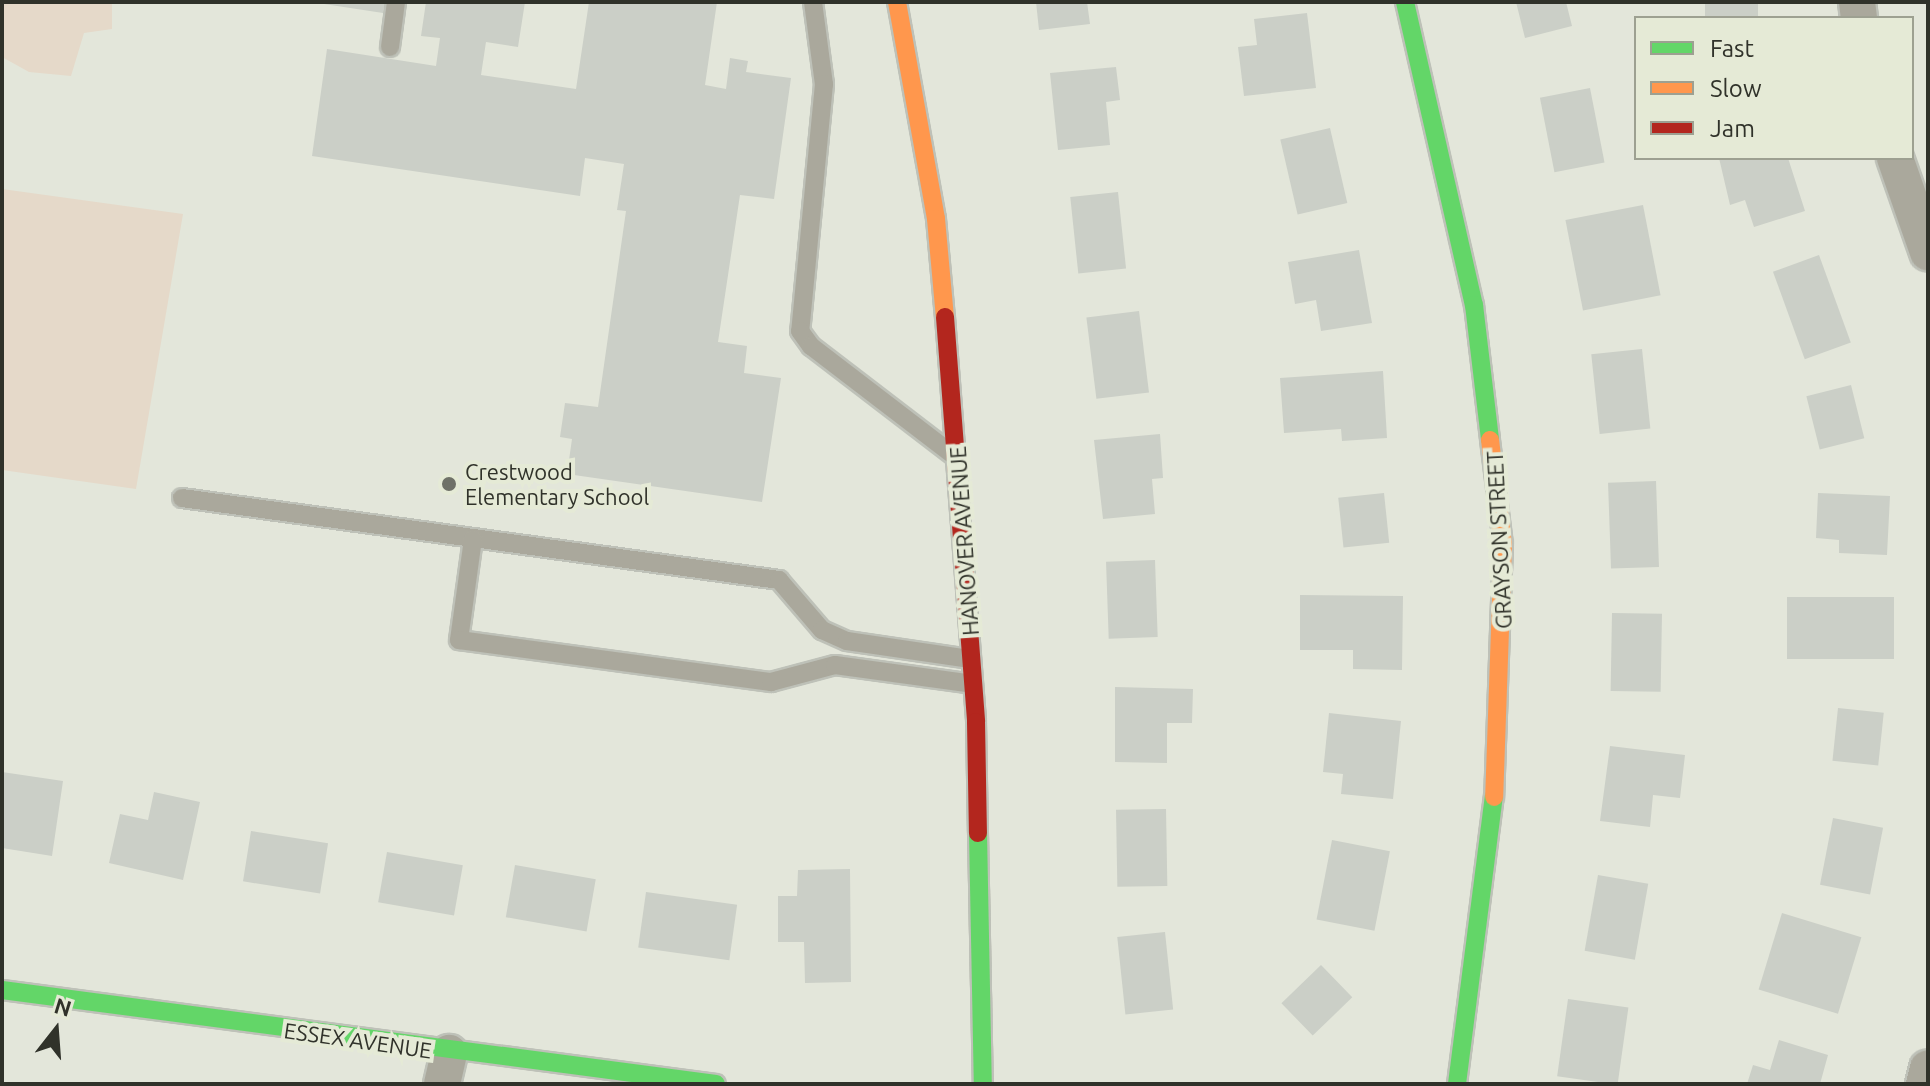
<!DOCTYPE html>
<html>
<head>
<meta charset="utf-8">
<style>
  body { margin:0 }
  #map { position:relative; width:1930px; height:1086px; overflow:hidden; background:#e3e6da; font-family:Ubuntu,sans-serif }
  div>[style] { position:absolute }
  .green>* { inset:0; background:#e5d9c9 }
  .building>* { inset:0; background:#cbcfc7; transform-origin:0 0 }
  .roads { filter:drop-shadow(2px 0 #bec1b8) drop-shadow(-2px 0 #bec1b8) drop-shadow(0 2px #bec1b8) drop-shadow(0 -2px #bec1b8) }
  .lane>* { height:18px; margin:-9px; padding:0 9px; transform-origin:9px; border-radius:9px; background:#aaa89c }
  .street>* { height:36px; margin:-18px; padding:0 18px; transform-origin:18px; border-radius:18px; background:#aaa89c }
  .fast>* { height:18px; margin:-9px; padding:0 9px; transform-origin:9px; border-radius:9px; background:#63d668 }
  .slow>* { height:18px; margin:-9px; padding:0 9px; transform-origin:9px; border-radius:9px; background:#ff974d }
  .jam>* { height:18px; margin:-9px; padding:0 9px; transform-origin:9px; border-radius:9px; background:#b3261e }
  .dots>* { width:22px; height:22px; translate:-50% -50%; box-sizing:border-box; border:4px solid #e5ead6; border-radius:50% }
  span { translate:-50% -50%; white-space:nowrap; text-align:center; line-height:1.15; -webkit-text-stroke:8px #e5ead6; paint-order:stroke }
  .poi-label { font-size:22px; color:#30322a }
  .left { translate:0 -50%; text-align:left }
  .street-label { font-size:22px; color:#30322a }
  .frame { position:absolute; inset:0; border:4px solid #30322a; pointer-events:none }
  .legend { position:absolute; left:1634px; top:16px; width:280px; height:144px; box-sizing:border-box; background:#e5ead6; border:2px solid #9da091; margin:0; padding:10px 14px; list-style:none; font-size:24px; color:#30322a }
  .legend li { display:flex; align-items:center; gap:16px; height:40px }
  .legend b { width:40px; border:2px solid #9da091 }
  .north { position:absolute; left:16px; top:990px; width:80px; height:80px; -webkit-text-stroke:6px #e5ead6; paint-order:stroke; rotate:17deg; font-size:22px; font-weight:700; line-height:32px; text-align:center; color:#30322a }
  .north::after { content:''; display:block; margin:auto; width:28px; height:36px; background:#30322a; clip-path:polygon(50% 0,100% 100%,50% 72%,0 100%) }
</style>
</head>
<body>
<div id="map">
  <div class="green">
    <i style="clip-path:polygon(2px 2px,112px 2px,112px 29px,84px 33px,71px 76px,29px 72px,2px 57px)"></i>
    <i style="clip-path:polygon(2px 189px,183px 214px,136px 489px,2px 470px)"></i>
  </div>
  <div class="building">
    <i style="clip-path:polygon(311px 2px,385px 2px,383px 13px)"></i>
    <i style="clip-path:polygon(426px 2px,525px 2px,518px 47px,486px 42px,481px 75px,576px 89px,589px 2px,717px 2px,705px 85px,726px 89px,730px 58px,748px 61px,746px 72px,791px 78px,774px 199px,740px 195px,718px 342px,747px 346px,744px 373px,781px 378px,762px 502px,567px 474px,572px 439px,560px 437px,565px 403px,598px 407px,626px 211px,617px 210px,624px 164px,585px 158px,580px 196px,312px 156px,327px 49px,436px 66px,440px 38px,421px 36px)"></i>
    <i style="clip-path:polygon(1036px 2px,1087px 2px,1090px 24px,1039px 30px)"></i>
    <i style="clip-path:polygon(1516px 2px,1566px 2px,1572px 26px,1525px 38px)"></i>
    <i style="left:1705px;top:2px;width:53px;height:16px"></i>
    <i style="clip-path:polygon(1307px 13px,1316px 88px,1244px 96px,1238px 47px,1257px 45px,1254px 19px)"></i>
    <i style="clip-path:polygon(1116px 67px,1120px 100px,1106px 102px,1110px 145px,1058px 150px,1050px 73px)"></i>
    <i style="left:1590px;top:88px;width:76px;height:51px;rotate:79deg"></i>
    <i style="left:1330px;top:128px;width:77px;height:51px;rotate:77deg"></i>
    <i style="clip-path:polygon(1719px 158px,1788px 158px,1805px 211px,1754px 227px,1745px 200px,1730px 205px)"></i>
    <i style="left:1118px;top:192px;width:77px;height:48px;rotate:84deg"></i>
    <i style="left:1643px;top:205px;width:92px;height:79px;rotate:79deg"></i>
    <i style="clip-path:polygon(1359px 250px,1372px 323px,1321px 331px,1316px 300px,1295px 304px,1288px 262px)"></i>
    <i style="left:1819px;top:255px;width:93px;height:49px;rotate:70deg"></i>
    <i style="left:1139px;top:311px;width:82px;height:53px;rotate:83deg"></i>
    <i style="left:1642px;top:349px;width:80px;height:51px;rotate:84deg"></i>
    <i style="clip-path:polygon(1383px 371px,1387px 438px,1342px 441px,1341px 429px,1284px 433px,1280px 378px)"></i>
    <i style="left:1851px;top:385px;width:55px;height:46px;rotate:76deg"></i>
    <i style="clip-path:polygon(1160px 434px,1163px 478px,1152px 479px,1155px 514px,1103px 519px,1094px 440px)"></i>
    <i style="left:1656px;top:481px;width:86px;height:48px;rotate:88deg"></i>
    <i style="left:1384px;top:493px;width:50px;height:46px;rotate:84deg"></i>
    <i style="clip-path:polygon(1818px 493px,1890px 496px,1887px 555px,1839px 553px,1839px 540px,1816px 538px)"></i>
    <i style="left:1155px;top:560px;width:77px;height:49px;rotate:88deg"></i>
    <i style="clip-path:polygon(1300px 595px,1403px 596px,1402px 670px,1353px 669px,1353px 650px,1300px 650px)"></i>
    <i style="left:1787px;top:597px;width:107px;height:62px"></i>
    <i style="left:1612px;top:613px;width:50px;height:78px;rotate:1deg"></i>
    <i style="clip-path:polygon(1115px 687px,1193px 689px,1192px 723px,1167px 723px,1167px 763px,1115px 762px)"></i>
    <i style="left:1838px;top:708px;width:46px;height:53px;rotate:6deg"></i>
    <i style="clip-path:polygon(1329px 713px,1401px 721px,1393px 799px,1341px 794px,1343px 774px,1323px 772px)"></i>
    <i style="clip-path:polygon(1610px 746px,1685px 755px,1680px 798px,1653px 795px,1650px 827px,1600px 821px)"></i>
    <i style="clip-path:polygon(2px 772px,63px 781px,52px 856px,2px 848px)"></i>
    <i style="clip-path:polygon(154px 792px,200px 802px,183px 880px,109px 863px,120px 814px,148px 820px)"></i>
    <i style="left:1166px;top:809px;width:77px;height:50px;rotate:89deg"></i>
    <i style="left:1833px;top:818px;width:51px;height:68px;rotate:11deg"></i>
    <i style="left:251px;top:831px;width:78px;height:51px;rotate:9deg"></i>
    <i style="left:1332px;top:840px;width:59px;height:81px;rotate:11deg"></i>
    <i style="left:387px;top:852px;width:77px;height:51px;rotate:10deg"></i>
    <i style="left:515px;top:865px;width:82px;height:53px;rotate:10deg"></i>
    <i style="clip-path:polygon(850px 869px,851px 982px,805px 983px,804px 942px,778px 942px,778px 896px,797px 896px,798px 870px)"></i>
    <i style="left:1598px;top:875px;width:51px;height:77px;rotate:10deg"></i>
    <i style="left:646px;top:892px;width:92px;height:56px;rotate:8deg"></i>
    <i style="left:1782px;top:913px;width:83px;height:80px;rotate:17deg"></i>
    <i style="left:1165px;top:932px;width:78px;height:48px;rotate:84deg"></i>
    <i style="left:1321px;top:965px;width:45px;height:55px;rotate:46deg"></i>
    <i style="left:1568px;top:999px;width:61px;height:78px;rotate:8deg"></i>
    <i style="clip-path:polygon(1779px 1040px,1828px 1055px,1820px 1084px,1747px 1084px,1753px 1065px,1770px 1070px)"></i>
  </div>
  <div class="roads">
    <div class="lane">
      <i style="left:813px;top:2px;width:83px;rotate:82.4deg"></i>
      <i style="left:824px;top:84px;width:248px;rotate:95.5deg"></i>
      <i style="left:800px;top:331px;width:19px;rotate:54deg"></i>
      <i style="left:811px;top:346px;width:179px;rotate:37.5deg"></i>
      <i style="left:390px;top:47px;width:45px;rotate:-82.4deg"></i>
      <i style="left:182px;top:498px;width:603px;rotate:7.82deg"></i>
      <i style="left:779px;top:580px;width:66px;rotate:49.3deg"></i>
      <i style="left:822px;top:630px;width:27px;rotate:24deg"></i>
      <i style="left:847px;top:641px;width:125px;rotate:8.3deg"></i>
      <i style="left:473px;top:539px;width:102px;rotate:97.9deg"></i>
      <i style="left:459px;top:640px;width:315px;rotate:7.7deg"></i>
      <i style="left:771px;top:682px;width:66px;rotate:-14.9deg"></i>
      <i style="left:835px;top:665px;width:139px;rotate:7.8deg"></i>
    </div>
    <div class="street">
      <i style="left:1857px;top:2px;width:16px;rotate:83deg"></i>
      <i style="left:1895px;top:158px;width:100px;rotate:70.7deg"></i>
      <i style="left:442px;top:1084px;width:32px;rotate:-77deg"></i>
      <i style="left:1924px;top:1084px;width:16px;rotate:-76deg"></i>
    </div>
    <div class="fast">
      <i style="left:1405px;top:2px;width:311px;rotate:77.2deg"></i>
      <i style="left:1474px;top:305px;width:136px;rotate:83.2deg"></i>
      <i style="left:978px;top:833px;width:251px;rotate:88.9deg"></i>
      <i style="left:2px;top:990px;width:720px;rotate:7.5deg"></i>
      <i style="left:1457px;top:1084px;width:289px;rotate:-82.7deg"></i>
    </div>
    <div class="slow">
      <i style="left:897px;top:2px;width:220px;rotate:79.8deg"></i>
      <i style="left:936px;top:219px;width:98px;rotate:84.8deg"></i>
      <i style="left:1490px;top:440px;width:105px;rotate:82.9deg"></i>
      <i style="left:1503px;top:544px;width:253px;rotate:92deg"></i>
    </div>
    <div class="jam">
      <i style="left:945px;top:317px;width:406px;rotate:85.6deg"></i>
      <i style="left:976px;top:722px;width:111px;rotate:89deg"></i>
    </div>
  </div>
  <div class="dots">
    <i style="left:449px;top:484px;background:#6f7168"></i>
  </div>
  <div class="poi-label">
    <span class="left" style="left:465px;top:484px">Crestwood<br>Elementary School</span>
  </div>
  <div class="street-label">
    <span style="left:1499px;top:540px;rotate:-93deg">GRAYSON STREET</span>
    <span style="left:964px;top:541px;rotate:-94deg">HANOVER AVENUE</span>
    <span style="left:358px;top:1040px;rotate:8deg">ESSEX AVENUE</span>
  </div>
  <div class="frame"></div>
  <ul class="legend">
  <li><b style="height:10px;background:#63d668"></b>Fast</li>
  <li><b style="height:10px;background:#ff974d"></b>Slow</li>
  <li><b style="height:10px;background:#b3261e"></b>Jam</li>
  </ul>
  <div class="north">N</div>
</div>
</body>
</html>
